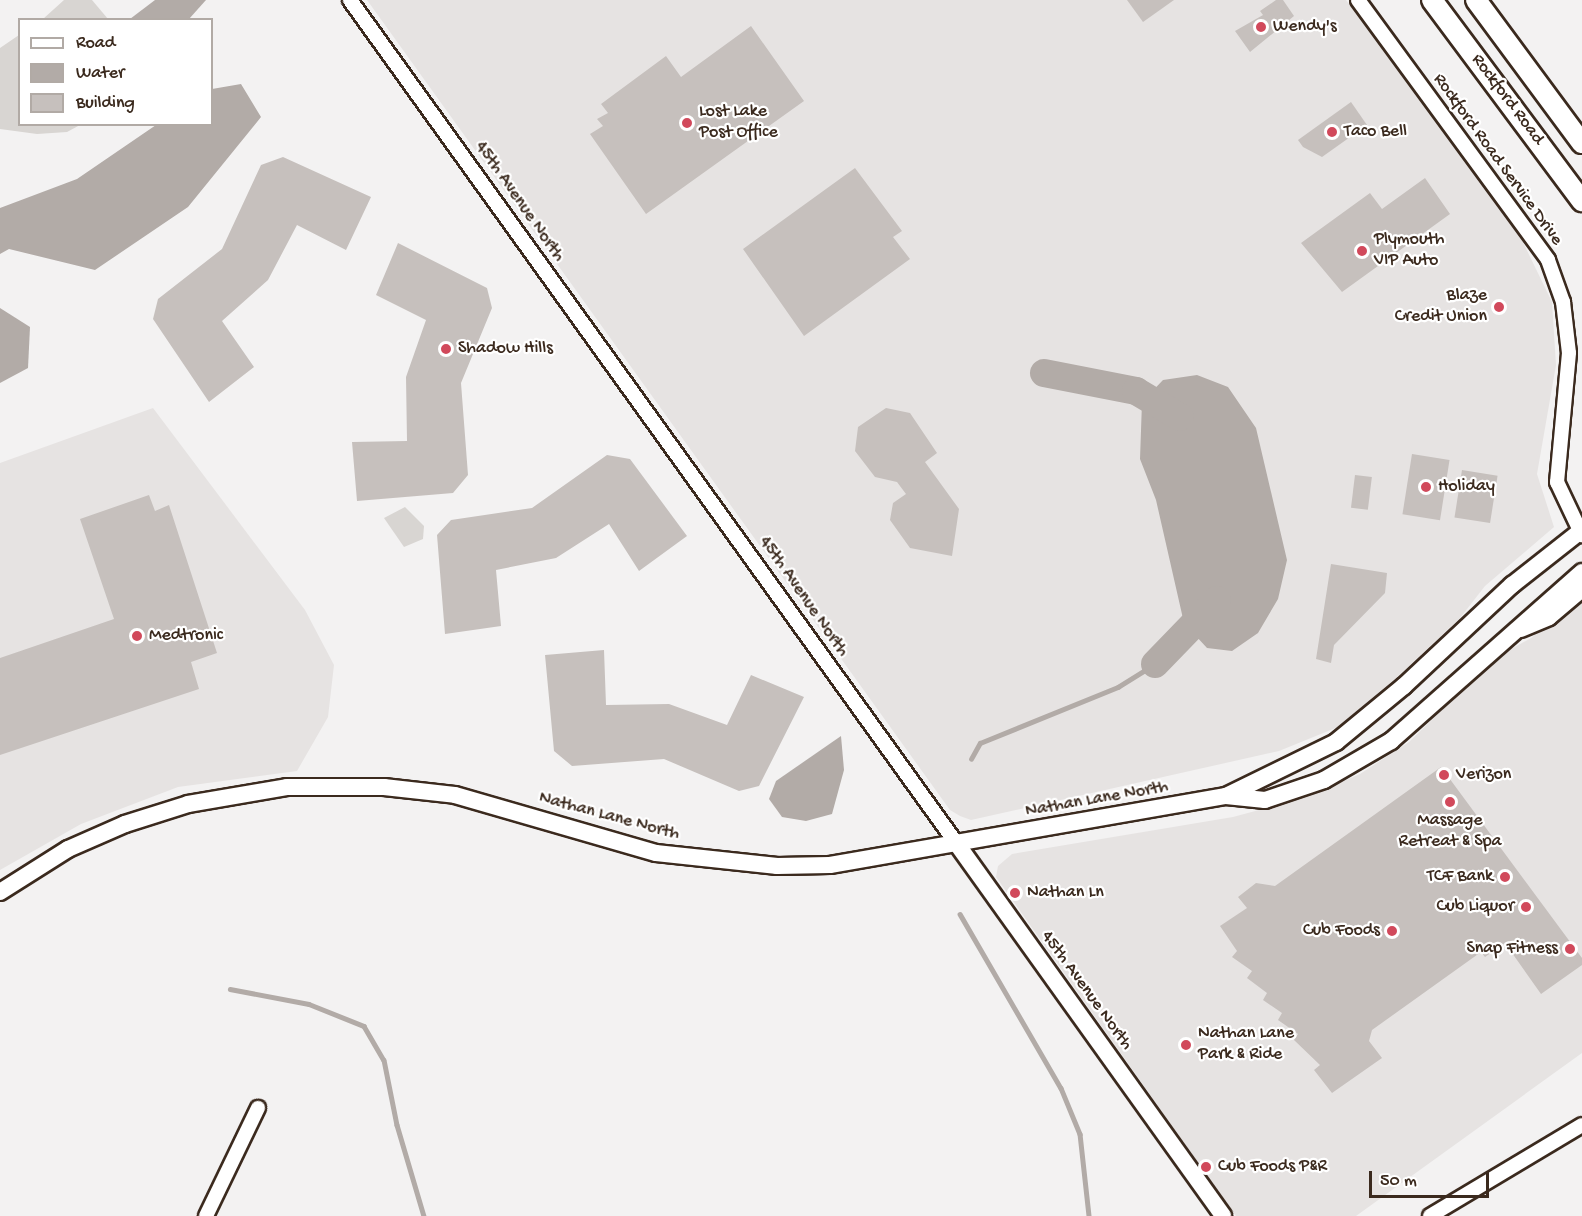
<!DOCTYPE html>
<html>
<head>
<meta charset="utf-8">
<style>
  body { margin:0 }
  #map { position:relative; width:1582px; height:1216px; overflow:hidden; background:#f3f2f2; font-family:"Gochi Hand",sans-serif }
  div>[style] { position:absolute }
  .built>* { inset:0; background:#e6e3e2 }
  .green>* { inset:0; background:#d8d5d2 }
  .water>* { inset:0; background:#b2aba7 }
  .stream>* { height:4.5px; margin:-2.25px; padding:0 2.25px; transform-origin:2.25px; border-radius:2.25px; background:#b2aba7 }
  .river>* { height:28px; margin:-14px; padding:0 14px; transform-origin:14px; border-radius:14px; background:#b2aba7 }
  .building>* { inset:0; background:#c6c0bd; transform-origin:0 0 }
  .roads { filter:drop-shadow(2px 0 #3b2a1e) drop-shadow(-2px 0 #3b2a1e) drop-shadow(0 2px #3b2a1e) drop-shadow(0 -2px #3b2a1e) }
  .minor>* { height:14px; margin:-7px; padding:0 7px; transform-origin:7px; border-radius:7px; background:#fff }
  .tertiary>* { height:16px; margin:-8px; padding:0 8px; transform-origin:8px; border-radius:8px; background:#fff }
  .secondary>* { height:20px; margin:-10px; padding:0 10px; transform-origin:10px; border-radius:10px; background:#fff }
  .dots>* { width:16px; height:16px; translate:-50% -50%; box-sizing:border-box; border:3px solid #fff; border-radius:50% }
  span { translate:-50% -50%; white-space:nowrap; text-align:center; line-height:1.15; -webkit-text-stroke:4.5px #fff; paint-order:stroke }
  .poi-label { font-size:18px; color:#3b2a1e }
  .left { translate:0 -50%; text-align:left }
  .right { translate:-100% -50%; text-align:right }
  .street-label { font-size:18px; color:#3b2a1e }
  .legend { position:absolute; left:18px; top:18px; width:195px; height:108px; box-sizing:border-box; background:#fff; border:2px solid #b1aaa5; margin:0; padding:8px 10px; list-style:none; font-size:18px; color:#3b2a1e }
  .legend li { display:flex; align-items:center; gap:12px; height:30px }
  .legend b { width:30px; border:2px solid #b1aaa5 }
  .scale { position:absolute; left:1369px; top:1171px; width:120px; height:27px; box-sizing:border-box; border:3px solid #3b2a1e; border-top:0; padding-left:8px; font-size:18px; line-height:21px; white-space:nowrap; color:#3b2a1e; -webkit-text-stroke:4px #fff; paint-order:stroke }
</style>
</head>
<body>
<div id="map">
  <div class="built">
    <i style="clip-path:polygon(367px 0,1346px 0,1518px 232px,1552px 302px,1556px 365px,1537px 474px,1554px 527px,1485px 586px,1460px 618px,1396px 678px,1338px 727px,1279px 751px,971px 820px,960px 816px,950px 810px)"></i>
    <i style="clip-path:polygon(153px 408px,305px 610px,334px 665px,328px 717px,297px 771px,178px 787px,81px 824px,0 870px,0 463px)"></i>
    <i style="clip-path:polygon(1582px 596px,1582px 1053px,1356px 1216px,1236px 1216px,996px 877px,998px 866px,1012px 854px,1233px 817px,1304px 798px,1360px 774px,1409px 742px,1497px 657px,1531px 638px)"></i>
  </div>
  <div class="green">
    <i style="clip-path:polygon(64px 0,92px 0,108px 19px,43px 19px)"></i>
    <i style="clip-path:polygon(19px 35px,20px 124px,80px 125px,67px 132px,37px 134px,0 129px,0 48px)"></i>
    <i style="clip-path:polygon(405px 507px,424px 526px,423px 539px,404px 547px,384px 518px)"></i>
  </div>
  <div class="water">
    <i style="clip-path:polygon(155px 0,206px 0,189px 19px,130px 19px)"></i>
    <i style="clip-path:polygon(241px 84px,261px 117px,188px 207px,95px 270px,9px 249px,0 254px,0 208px,77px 179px,156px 125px,212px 124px,212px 89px)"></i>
    <i style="clip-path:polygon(0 308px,30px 327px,28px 368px,0 383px)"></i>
    <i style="clip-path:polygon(1197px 375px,1228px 387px,1256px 428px,1287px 560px,1278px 599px,1258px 633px,1232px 651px,1207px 648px,1184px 623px,1156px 500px,1140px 459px,1142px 402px,1163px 380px)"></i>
    <i style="clip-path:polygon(841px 736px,844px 770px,832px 814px,806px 821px,782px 817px,769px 799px,776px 781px)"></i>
  </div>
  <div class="stream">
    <i style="left:971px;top:759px;width:18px;rotate:-61deg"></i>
    <i style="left:980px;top:743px;width:149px;rotate:-22.1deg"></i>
    <i style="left:1118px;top:687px;width:44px;rotate:-31.9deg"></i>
    <i style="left:960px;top:914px;width:201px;rotate:59.9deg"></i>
    <i style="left:1061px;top:1088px;width:50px;rotate:67.6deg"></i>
    <i style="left:1080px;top:1134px;width:82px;rotate:83.7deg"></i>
    <i style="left:230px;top:989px;width:80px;rotate:10.8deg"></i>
    <i style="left:309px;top:1004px;width:59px;rotate:21.8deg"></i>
    <i style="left:364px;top:1026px;width:39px;rotate:60deg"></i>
    <i style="left:384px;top:1060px;width:66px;rotate:78.7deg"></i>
    <i style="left:397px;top:1125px;width:95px;rotate:73.5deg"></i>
  </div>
  <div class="river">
    <i style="left:1044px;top:373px;width:94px;rotate:11.1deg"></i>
    <i style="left:1136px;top:391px;width:51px;rotate:30.6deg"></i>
    <i style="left:1155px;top:664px;width:89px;rotate:-45.9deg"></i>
  </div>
  <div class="building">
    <i style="clip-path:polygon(1127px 0,1174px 0,1143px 22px)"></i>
    <i style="clip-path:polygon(1276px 0,1283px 0,1294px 16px,1250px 52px,1235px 31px,1263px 15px,1260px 11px)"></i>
    <i style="clip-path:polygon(751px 26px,804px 101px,646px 214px,590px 134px,603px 126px,597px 119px,608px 113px,601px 104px,666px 56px,681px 77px)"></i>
    <i style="clip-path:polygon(1351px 102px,1367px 125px,1322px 157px,1303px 147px,1298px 140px)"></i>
    <i style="clip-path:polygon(283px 157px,371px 197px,346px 250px,297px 225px,268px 280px,222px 321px,254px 367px,209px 402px,153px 319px,158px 299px,222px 249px,261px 165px)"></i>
    <i style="clip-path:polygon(855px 168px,902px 231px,893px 237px,910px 259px,804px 336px,743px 249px)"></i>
    <i style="clip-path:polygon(1425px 178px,1450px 214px,1342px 292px,1301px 243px,1370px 193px,1382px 209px)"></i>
    <i style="clip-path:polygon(398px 243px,487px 288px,492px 308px,461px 383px,468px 475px,453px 493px,357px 501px,352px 442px,407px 441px,406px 377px,426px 320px,376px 295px)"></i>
    <i style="clip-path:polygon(886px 408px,910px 413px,937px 453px,925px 462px,959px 509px,952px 556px,910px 548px,890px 520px,893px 503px,906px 494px,897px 482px,875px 477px,855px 451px,858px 427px)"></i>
    <i style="left:1412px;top:454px;width:38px;height:61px;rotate:9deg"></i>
    <i style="clip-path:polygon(607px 455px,630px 459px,687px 536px,639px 571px,609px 524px,556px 558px,496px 570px,501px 626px,445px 634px,437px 535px,451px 520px,532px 508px)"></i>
    <i style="left:1462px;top:470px;width:36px;height:48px;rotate:9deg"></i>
    <i style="left:1355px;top:475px;width:17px;height:33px;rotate:7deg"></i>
    <i style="clip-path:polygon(149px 495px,155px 511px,169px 505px,217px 653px,191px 662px,199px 689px,0 755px,0 658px,114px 619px,80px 519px)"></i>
    <i style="clip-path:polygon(1331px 564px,1387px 573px,1385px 593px,1334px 645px,1331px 663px,1316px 659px)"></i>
    <i style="clip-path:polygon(604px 650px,606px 705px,669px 704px,727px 725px,751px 675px,804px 697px,759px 786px,739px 791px,664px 759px,572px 766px,554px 751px,545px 655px)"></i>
    <i style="clip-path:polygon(1441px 767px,1582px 958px,1582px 965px,1541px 994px,1505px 943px,1485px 957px,1481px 952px,1372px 1030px,1369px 1041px,1382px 1058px,1332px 1093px,1314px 1070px,1320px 1065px,1294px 1040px,1298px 1034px,1278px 1020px,1282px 1013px,1263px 1000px,1267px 993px,1247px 978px,1252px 971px,1232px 957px,1237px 951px,1220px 926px,1247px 908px,1238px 897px,1256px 883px,1275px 886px)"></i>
  </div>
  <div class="roads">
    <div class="minor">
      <i style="left:350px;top:0;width:1040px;rotate:54.28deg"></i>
      <i style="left:1358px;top:0;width:322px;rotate:53.8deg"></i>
      <i style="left:1548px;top:260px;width:45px;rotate:70.3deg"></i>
      <i style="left:1563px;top:302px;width:51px;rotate:83.3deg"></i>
      <i style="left:1569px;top:353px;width:130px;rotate:95.3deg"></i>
      <i style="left:1557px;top:482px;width:59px;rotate:64.7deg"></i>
      <i style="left:206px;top:1216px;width:120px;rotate:-64.3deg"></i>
      <i style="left:1430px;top:1216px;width:177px;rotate:-30.9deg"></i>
    </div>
    <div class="tertiary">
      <i style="left:1521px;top:629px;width:30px;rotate:-23deg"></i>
      <i style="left:1549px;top:617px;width:43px;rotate:-40.3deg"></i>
      <i style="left:1226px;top:796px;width:123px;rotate:-26.1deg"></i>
      <i style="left:1336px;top:742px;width:88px;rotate:-39.5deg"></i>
      <i style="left:1404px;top:686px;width:148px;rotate:-43.1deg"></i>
      <i style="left:1512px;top:585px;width:89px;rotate:-38.2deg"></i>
      <i style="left:957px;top:844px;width:457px;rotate:54.4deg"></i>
      <i style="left:0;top:892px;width:80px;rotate:-32.3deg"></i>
      <i style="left:68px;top:849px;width:62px;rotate:-23.7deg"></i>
      <i style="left:125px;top:824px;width:66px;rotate:-17.6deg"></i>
      <i style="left:188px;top:804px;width:100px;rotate:-9.7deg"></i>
      <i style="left:287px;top:787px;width:97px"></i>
      <i style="left:384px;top:787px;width:71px;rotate:6.4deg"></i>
      <i style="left:455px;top:795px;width:209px;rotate:16.1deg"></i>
      <i style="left:656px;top:853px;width:122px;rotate:6.1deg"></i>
      <i style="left:777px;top:866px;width:53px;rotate:-1.1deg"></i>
      <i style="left:830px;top:865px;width:402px;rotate:-9.9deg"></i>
      <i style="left:1226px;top:796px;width:39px;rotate:6deg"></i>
      <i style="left:1265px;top:800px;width:62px;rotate:-18.7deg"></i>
      <i style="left:1324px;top:780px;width:78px;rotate:-30.2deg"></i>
      <i style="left:1391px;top:741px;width:255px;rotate:-41.5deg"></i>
    </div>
    <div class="secondary">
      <i style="left:1432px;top:0;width:251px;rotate:53.3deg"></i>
      <i style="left:1476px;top:0;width:178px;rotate:53.5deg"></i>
    </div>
  </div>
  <div class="dots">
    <i style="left:1261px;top:27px;background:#d1495b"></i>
    <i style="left:687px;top:123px;background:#d1495b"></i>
    <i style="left:1332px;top:132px;background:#d1495b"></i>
    <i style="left:1362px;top:251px;background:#d1495b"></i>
    <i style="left:1499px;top:307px;background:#d1495b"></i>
    <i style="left:446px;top:349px;background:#d1495b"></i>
    <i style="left:1426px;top:487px;background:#d1495b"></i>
    <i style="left:137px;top:636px;background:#d1495b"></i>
    <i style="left:1444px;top:775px;background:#d1495b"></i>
    <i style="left:1450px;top:802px;background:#d1495b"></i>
    <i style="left:1505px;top:877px;background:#d1495b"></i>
    <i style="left:1015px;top:893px;background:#d1495b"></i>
    <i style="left:1526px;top:907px;background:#d1495b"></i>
    <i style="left:1392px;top:931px;background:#d1495b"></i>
    <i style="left:1570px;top:949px;background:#d1495b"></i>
    <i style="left:1186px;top:1045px;background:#d1495b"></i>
    <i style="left:1206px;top:1167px;background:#d1495b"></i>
  </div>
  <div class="poi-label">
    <span class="left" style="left:1273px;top:27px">Wendy's</span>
    <span class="left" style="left:699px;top:123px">Lost Lake<br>Post Office</span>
    <span class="left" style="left:1344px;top:132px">Taco Bell</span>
    <span class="left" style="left:1374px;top:251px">Plymouth<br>VIP Auto</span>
    <span class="right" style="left:1487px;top:307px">Blaze<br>Credit Union</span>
    <span class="left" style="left:458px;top:349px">Shadow Hills</span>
    <span class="left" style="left:1438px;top:487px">Holiday</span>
    <span class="left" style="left:149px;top:636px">Medtronic</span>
    <span class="left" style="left:1456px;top:775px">Verizon</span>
    <span style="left:1450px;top:832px">Massage<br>Retreat &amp; Spa</span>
    <span class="right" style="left:1493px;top:877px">TCF Bank</span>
    <span class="left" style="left:1027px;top:893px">Nathan Ln</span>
    <span class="right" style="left:1514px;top:907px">Cub Liquor</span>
    <span class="right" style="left:1380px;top:931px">Cub Foods</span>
    <span class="right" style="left:1558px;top:949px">Snap Fitness</span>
    <span class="left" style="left:1198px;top:1045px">Nathan Lane<br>Park &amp; Ride</span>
    <span class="left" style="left:1218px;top:1167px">Cub Foods P&amp;R</span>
  </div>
  <div class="street-label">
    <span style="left:1507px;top:100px;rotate:53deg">Rockford Road</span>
    <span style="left:1497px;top:160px;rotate:54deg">Rockford Road Service Drive</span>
    <span style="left:519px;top:202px;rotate:55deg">45th Avenue North</span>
    <span style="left:803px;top:597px;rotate:55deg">45th Avenue North</span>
    <span style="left:1097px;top:800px;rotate:-10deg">Nathan Lane North</span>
    <span style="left:609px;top:817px;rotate:15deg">Nathan Lane North</span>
    <span style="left:1086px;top:991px;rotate:54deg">45th Avenue North</span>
  </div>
  <ul class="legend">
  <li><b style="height:8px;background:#fff"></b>Road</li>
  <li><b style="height:16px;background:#b2aba7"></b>Water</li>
  <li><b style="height:16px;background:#c6c0bd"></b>Building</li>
  </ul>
  <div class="scale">50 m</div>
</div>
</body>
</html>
